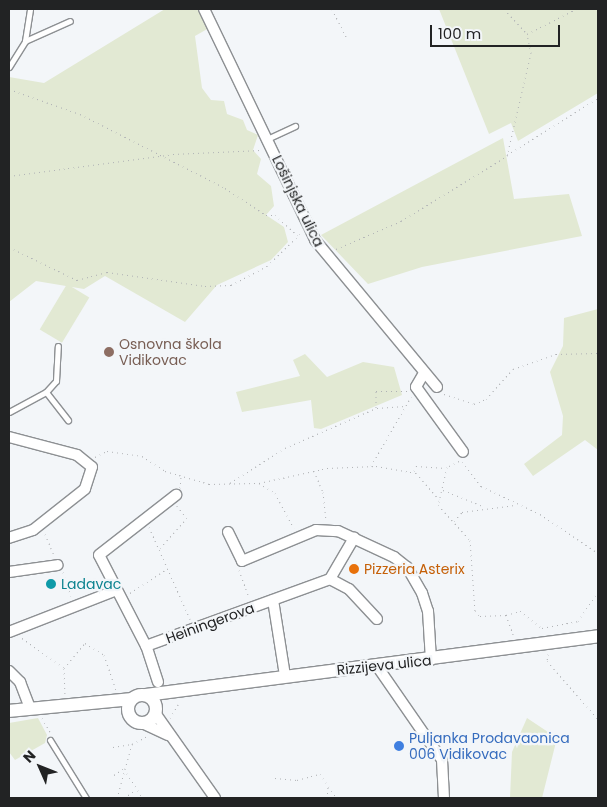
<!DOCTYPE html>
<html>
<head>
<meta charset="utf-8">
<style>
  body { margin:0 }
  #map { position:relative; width:607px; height:807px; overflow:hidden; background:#f3f6f9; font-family:Poppins,sans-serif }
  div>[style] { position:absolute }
  .green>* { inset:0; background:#e2e9d3; transform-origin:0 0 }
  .path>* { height:1px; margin-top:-0.5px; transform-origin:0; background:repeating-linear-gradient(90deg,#b0b2b5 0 1px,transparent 0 5px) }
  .roads { filter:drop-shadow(1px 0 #8d9093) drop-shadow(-1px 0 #8d9093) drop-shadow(0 1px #8d9093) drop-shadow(0 -1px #8d9093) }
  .service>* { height:5px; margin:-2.5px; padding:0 2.5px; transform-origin:2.5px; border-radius:2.5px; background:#fff }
  .minor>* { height:10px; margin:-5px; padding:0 5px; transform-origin:5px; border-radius:5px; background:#fff }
  .tertiary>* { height:12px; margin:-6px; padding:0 6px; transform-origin:6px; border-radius:6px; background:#fff }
  .tertiary>.ring { margin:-6px; padding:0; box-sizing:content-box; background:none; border:12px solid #fff; border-radius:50% }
  .dots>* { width:14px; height:14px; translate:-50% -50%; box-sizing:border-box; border:2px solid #f3f6f9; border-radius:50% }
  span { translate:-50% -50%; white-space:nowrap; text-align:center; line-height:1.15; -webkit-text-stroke:4.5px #f3f6f9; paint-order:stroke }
  .street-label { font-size:14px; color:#222324 }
  .education-label { font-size:14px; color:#785e54 }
  .left { translate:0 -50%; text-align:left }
  .food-label { font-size:14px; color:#c56008 }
  .culture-label { font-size:14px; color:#0d838f }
  .shop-label { font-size:14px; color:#366cbe }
  .frame { position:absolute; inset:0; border:10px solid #222324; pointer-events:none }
  .north { position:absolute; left:15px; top:742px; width:50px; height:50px; -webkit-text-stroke:4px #f3f6f9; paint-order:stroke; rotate:314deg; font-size:14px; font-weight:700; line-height:20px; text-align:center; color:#222324 }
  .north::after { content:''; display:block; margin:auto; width:18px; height:22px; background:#222324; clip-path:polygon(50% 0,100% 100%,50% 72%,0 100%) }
  .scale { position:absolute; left:430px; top:25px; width:130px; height:22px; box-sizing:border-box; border:2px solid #222324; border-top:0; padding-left:6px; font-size:15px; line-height:18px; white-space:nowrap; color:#222324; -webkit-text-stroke:4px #f3f6f9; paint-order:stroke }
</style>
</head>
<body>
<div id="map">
  <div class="green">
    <i style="clip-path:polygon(165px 9px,200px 9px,209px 28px,195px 36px,202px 88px,211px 100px,224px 101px,227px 114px,243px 120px,247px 130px,258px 135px,253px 150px,261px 159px,257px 174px,271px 186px,274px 206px,266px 215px,284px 227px,288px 242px,271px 260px,217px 285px,185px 322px,105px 276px,84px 289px,36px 281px,9px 302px,9px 77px,44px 83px)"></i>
    <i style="clip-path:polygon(439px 9px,598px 9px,598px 93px,518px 141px,511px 123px,489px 134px)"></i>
    <i style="clip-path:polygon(503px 138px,514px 199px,569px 194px,582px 236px,422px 267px,368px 284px,321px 235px)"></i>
    <i style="left:67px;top:284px;width:26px;height:53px;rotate:31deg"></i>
    <i style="clip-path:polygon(598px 309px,598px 450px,585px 440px,533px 476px,524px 464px,562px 435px,563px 416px,550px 372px,563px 346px,564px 318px)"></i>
    <i style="clip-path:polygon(305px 354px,327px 377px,363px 362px,394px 367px,402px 395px,321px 429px,314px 428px,311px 400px,242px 412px,236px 392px,300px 376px,293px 360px)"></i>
    <i style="clip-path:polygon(38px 718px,47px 735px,45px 743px,15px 760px,9px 752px,9px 723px)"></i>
    <i style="clip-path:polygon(527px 718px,557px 738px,542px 798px,510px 798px,512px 752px)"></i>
  </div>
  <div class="path">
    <i style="left:332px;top:9px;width:34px;rotate:63deg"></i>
    <i style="left:504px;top:9px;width:34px;rotate:47deg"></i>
    <i style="left:9px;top:89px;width:75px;rotate:19.4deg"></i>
    <i style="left:80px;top:114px;width:163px;rotate:27deg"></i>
    <i style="left:225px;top:188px;width:49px;rotate:33.4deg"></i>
    <i style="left:266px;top:215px;width:9px"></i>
    <i style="left:275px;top:215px;width:30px;rotate:42deg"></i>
    <i style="left:507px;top:155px;width:107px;rotate:-32.1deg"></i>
    <i style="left:9px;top:176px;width:165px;rotate:-7.6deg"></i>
    <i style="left:173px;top:154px;width:88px;rotate:-2.6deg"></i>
    <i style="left:9px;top:247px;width:76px;rotate:25.9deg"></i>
    <i style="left:77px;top:280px;width:31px;rotate:-15deg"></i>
    <i style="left:107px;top:272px;width:99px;rotate:8.1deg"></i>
    <i style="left:205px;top:286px;width:26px;rotate:-2deg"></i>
    <i style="left:231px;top:285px;width:41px;rotate:-27.8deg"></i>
    <i style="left:267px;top:266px;width:46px;rotate:-44.1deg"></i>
    <i style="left:336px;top:249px;width:71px;rotate:-23.3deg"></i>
    <i style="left:401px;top:221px;width:124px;rotate:-31.5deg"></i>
    <i style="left:507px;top:156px;width:106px;rotate:-76.9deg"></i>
    <i style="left:531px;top:53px;width:19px;rotate:-102deg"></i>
    <i style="left:527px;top:34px;width:55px;rotate:-27deg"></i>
    <i style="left:444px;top:394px;width:32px;rotate:18deg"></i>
    <i style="left:474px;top:404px;width:13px;rotate:-23deg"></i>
    <i style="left:486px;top:399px;width:40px;rotate:-48deg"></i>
    <i style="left:513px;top:369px;width:46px;rotate:-19.2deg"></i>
    <i style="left:556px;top:354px;width:42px;rotate:-1.4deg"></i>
    <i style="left:377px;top:408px;width:28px;rotate:-4deg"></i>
    <i style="left:95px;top:457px;width:13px;rotate:-27deg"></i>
    <i style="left:107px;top:451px;width:35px;rotate:8deg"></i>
    <i style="left:142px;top:456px;width:27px;rotate:33deg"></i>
    <i style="left:165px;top:471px;width:46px;rotate:16.5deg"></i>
    <i style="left:209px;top:484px;width:50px;rotate:-1.1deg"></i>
    <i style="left:259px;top:483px;width:70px;rotate:-12.4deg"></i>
    <i style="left:327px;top:468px;width:49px;rotate:-2.3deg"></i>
    <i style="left:376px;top:466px;width:41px;rotate:9.9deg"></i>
    <i style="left:416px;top:473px;width:35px;rotate:49deg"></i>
    <i style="left:459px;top:461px;width:13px;rotate:153deg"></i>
    <i style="left:447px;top:467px;width:39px;rotate:103deg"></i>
    <i style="left:438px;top:505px;width:47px;rotate:47.6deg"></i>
    <i style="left:470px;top:540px;width:71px;rotate:86deg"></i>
    <i style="left:475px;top:611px;width:7px;rotate:45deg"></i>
    <i style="left:480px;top:616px;width:26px;rotate:-2deg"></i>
    <i style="left:506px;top:615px;width:23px;rotate:70deg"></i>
    <i style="left:462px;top:462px;width:31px;rotate:52deg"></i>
    <i style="left:481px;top:486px;width:65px;rotate:25.4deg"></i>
    <i style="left:540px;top:514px;width:70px;rotate:33.9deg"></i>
    <i style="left:371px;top:466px;width:80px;rotate:-59.9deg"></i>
    <i style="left:314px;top:471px;width:23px;rotate:67deg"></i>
    <i style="left:323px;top:492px;width:28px;rotate:84deg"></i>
    <i style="left:414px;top:471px;width:5px;rotate:-68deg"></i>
    <i style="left:416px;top:466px;width:30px;rotate:4deg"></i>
    <i style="left:230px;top:483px;width:65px;rotate:-32.5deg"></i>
    <i style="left:285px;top:448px;width:99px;rotate:-23.7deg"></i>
    <i style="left:376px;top:408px;width:17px;rotate:-90deg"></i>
    <i style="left:376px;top:391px;width:31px"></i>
    <i style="left:259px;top:483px;width:19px;rotate:32deg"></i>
    <i style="left:275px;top:493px;width:40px;rotate:62deg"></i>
    <i style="left:180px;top:488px;width:11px;rotate:-85deg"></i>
    <i style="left:443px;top:490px;width:45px;rotate:22deg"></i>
    <i style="left:454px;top:521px;width:12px;rotate:-48deg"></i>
    <i style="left:462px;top:512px;width:53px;rotate:-7.5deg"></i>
    <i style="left:149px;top:527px;width:101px;rotate:66deg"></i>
    <i style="left:45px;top:534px;width:23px;rotate:67deg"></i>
    <i style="left:160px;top:548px;width:40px;rotate:-48deg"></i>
    <i style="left:187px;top:518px;width:16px;rotate:-130deg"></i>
    <i style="left:239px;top:570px;width:30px;rotate:70deg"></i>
    <i style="left:63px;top:572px;width:25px;rotate:72deg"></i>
    <i style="left:130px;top:593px;width:45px;rotate:-33.3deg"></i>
    <i style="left:506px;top:615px;width:15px;rotate:-16deg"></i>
    <i style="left:520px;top:611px;width:28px;rotate:38deg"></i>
    <i style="left:542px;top:628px;width:37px;rotate:-11deg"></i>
    <i style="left:578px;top:621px;width:36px;rotate:-56deg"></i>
    <i style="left:22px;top:638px;width:52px;rotate:35.5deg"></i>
    <i style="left:64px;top:668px;width:27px;rotate:88deg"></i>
    <i style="left:548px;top:654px;width:7px;rotate:98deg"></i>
    <i style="left:547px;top:661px;width:77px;rotate:48.7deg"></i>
    <i style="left:64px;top:668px;width:33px;rotate:-50deg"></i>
    <i style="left:85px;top:643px;width:22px;rotate:32deg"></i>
    <i style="left:104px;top:655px;width:37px;rotate:71deg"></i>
    <i style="left:42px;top:718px;width:16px;rotate:60deg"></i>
    <i style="left:170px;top:718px;width:17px;rotate:-59deg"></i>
    <i style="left:113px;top:747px;width:19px;rotate:-9deg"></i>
    <i style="left:124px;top:769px;width:35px;rotate:57deg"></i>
    <i style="left:114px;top:775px;width:11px;rotate:-34deg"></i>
    <i style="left:275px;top:778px;width:22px;rotate:5deg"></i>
    <i style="left:297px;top:780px;width:24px;rotate:-15deg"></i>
    <i style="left:320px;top:774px;width:29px;rotate:55deg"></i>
    <i style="left:117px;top:798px;width:56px;rotate:-74.5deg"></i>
    <i style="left:132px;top:744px;width:16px;rotate:-27deg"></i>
    <i style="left:124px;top:798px;width:14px;rotate:-34deg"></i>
    <i style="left:327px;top:798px;width:12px;rotate:-85deg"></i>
  </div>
  <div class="roads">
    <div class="service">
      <i style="left:25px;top:41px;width:32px;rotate:-81deg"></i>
      <i style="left:9px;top:67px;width:31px;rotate:-58deg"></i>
      <i style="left:25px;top:41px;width:49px;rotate:-24deg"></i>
      <i style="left:267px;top:139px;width:31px;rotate:-25deg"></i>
      <i style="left:46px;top:392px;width:36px;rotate:52deg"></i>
      <i style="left:9px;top:412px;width:42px;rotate:-28.4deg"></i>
      <i style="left:46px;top:392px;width:15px;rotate:-48deg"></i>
      <i style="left:56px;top:381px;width:35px;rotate:-87deg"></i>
      <i style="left:50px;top:740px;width:68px;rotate:58.2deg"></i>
    </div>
    <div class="minor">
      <i style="left:204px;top:9px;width:256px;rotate:64.3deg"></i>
      <i style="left:315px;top:240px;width:191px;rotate:50.3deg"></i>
      <i style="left:424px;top:373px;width:16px;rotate:120deg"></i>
      <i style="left:416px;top:387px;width:80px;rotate:54.1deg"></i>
      <i style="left:9px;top:437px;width:70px;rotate:14.8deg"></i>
      <i style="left:77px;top:455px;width:19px;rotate:39deg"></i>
      <i style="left:92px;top:467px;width:23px;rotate:108deg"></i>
      <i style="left:85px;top:489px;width:66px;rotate:141.7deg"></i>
      <i style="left:33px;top:530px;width:25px;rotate:162deg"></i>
      <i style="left:228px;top:532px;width:32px;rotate:64deg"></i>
      <i style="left:242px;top:561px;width:80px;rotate:-22.7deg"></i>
      <i style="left:316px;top:530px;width:22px;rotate:3deg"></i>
      <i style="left:338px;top:531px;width:62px;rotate:24.9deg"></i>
      <i style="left:394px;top:557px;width:16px;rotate:38deg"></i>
      <i style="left:407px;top:567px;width:30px;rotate:60deg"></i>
      <i style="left:422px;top:593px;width:19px;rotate:72deg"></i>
      <i style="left:428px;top:611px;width:49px;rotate:86.5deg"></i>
      <i style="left:9px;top:572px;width:49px;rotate:-8.1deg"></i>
      <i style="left:330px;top:579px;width:21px;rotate:28deg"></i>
      <i style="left:349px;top:589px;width:41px;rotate:47deg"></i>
      <i style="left:273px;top:600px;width:77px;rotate:81deg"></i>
      <i style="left:9px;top:632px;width:116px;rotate:-21.3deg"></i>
      <i style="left:146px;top:646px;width:196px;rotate:-20deg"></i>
      <i style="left:330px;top:579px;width:48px;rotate:-59.7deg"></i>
      <i style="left:377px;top:666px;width:114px;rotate:55.3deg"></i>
      <i style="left:442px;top:760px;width:38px;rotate:87deg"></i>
      <i style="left:9px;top:671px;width:16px;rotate:45deg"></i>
      <i style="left:20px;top:682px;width:28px;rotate:69deg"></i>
      <i style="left:158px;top:682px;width:38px;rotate:-108deg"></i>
      <i style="left:146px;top:646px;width:102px;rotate:-117.3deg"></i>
      <i style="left:99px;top:555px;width:98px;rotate:-37.9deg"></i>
      <i style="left:155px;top:713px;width:104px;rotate:54.8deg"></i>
      <i style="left:142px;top:723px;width:29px;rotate:25deg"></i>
    </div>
    <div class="tertiary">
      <i class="ring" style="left:128px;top:695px;width:16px;height:16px"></i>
      <i style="left:146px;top:695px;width:456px;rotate:-7.4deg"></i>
      <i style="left:9px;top:711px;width:123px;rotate:-5.6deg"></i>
    </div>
  </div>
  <div class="dots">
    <i style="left:109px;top:352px;background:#8d6e63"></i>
    <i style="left:354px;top:569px;background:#e8710a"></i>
    <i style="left:51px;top:584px;background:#0f9aa8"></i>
    <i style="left:399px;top:746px;background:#3f7fe0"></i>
  </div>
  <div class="street-label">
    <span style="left:298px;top:201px;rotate:64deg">Lošinjska ulica</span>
    <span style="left:210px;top:623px;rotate:-20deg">Heiningerova</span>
    <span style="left:384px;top:665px;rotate:-6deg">Rizzijeva ulica</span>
  </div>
  <div class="education-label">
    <span class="left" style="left:119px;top:352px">Osnovna škola<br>Vidikovac</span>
  </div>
  <div class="food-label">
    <span class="left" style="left:364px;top:569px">Pizzeria Asterix</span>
  </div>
  <div class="culture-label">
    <span class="left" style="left:61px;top:584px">Ladavac</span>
  </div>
  <div class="shop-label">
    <span class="left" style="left:409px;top:746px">Puljanka Prodavaonica<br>006 Vidikovac</span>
  </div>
  <div class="frame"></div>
  <div class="north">N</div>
  <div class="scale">100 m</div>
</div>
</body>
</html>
